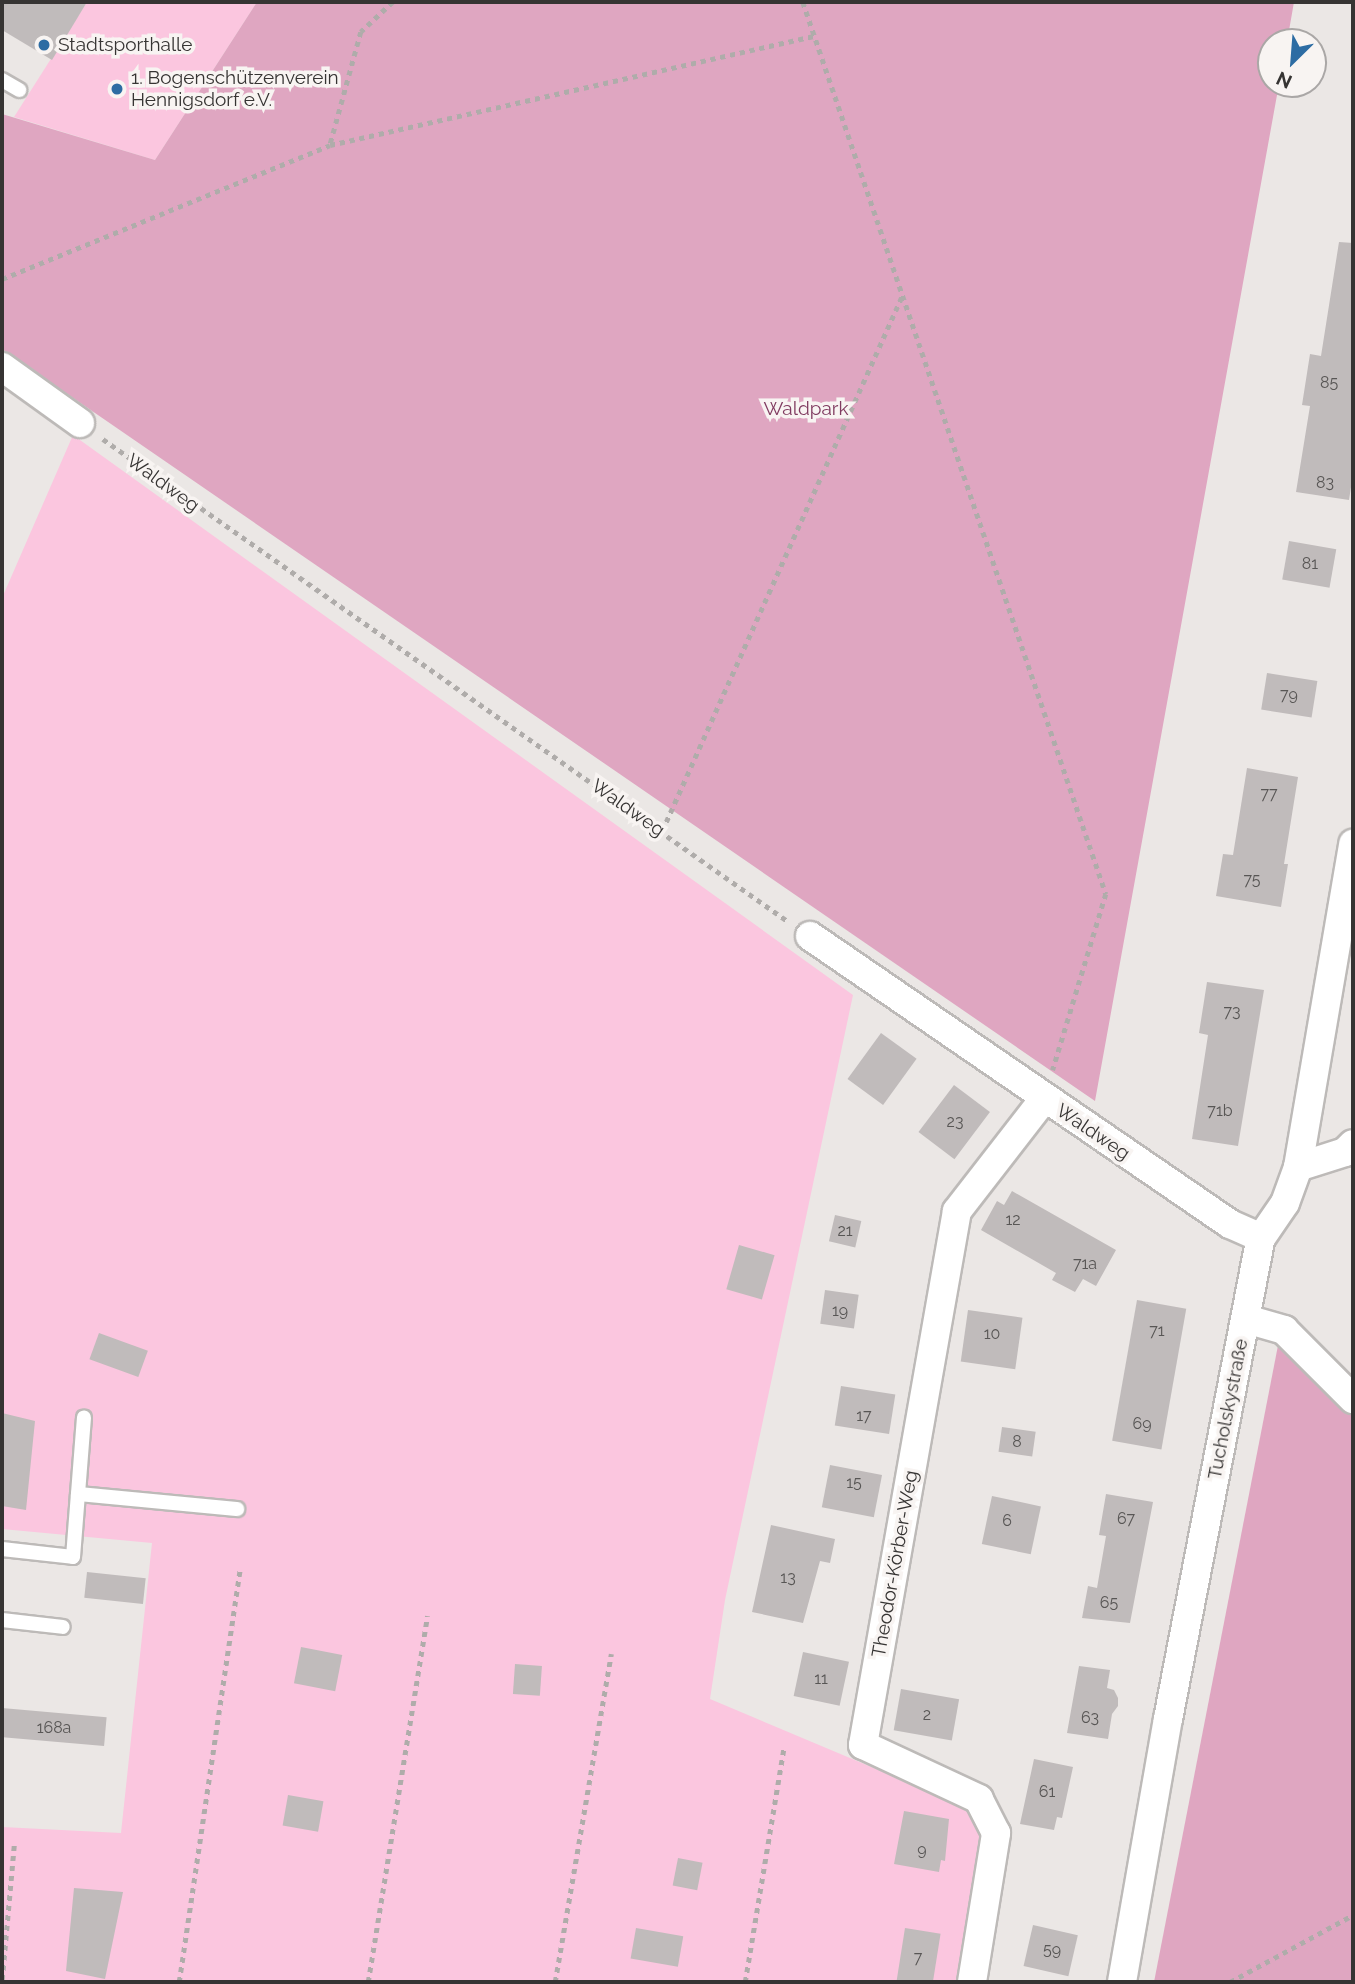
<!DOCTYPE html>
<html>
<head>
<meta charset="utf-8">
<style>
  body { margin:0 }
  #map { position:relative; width:1355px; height:1984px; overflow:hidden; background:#ebe7e5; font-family:Raleway,sans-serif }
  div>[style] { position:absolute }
  .green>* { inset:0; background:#fbc6df }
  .forest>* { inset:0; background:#dfa6c1 }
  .building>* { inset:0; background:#c0bbbb; transform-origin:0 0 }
  .path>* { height:4.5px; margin-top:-2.25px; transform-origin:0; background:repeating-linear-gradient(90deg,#afacaa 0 5px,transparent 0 10px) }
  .roads { filter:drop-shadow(2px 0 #bdbab8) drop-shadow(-2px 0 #bdbab8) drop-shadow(0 2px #bdbab8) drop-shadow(0 -2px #bdbab8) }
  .service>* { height:14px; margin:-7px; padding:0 7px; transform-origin:7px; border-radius:7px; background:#fff }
  .minor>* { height:28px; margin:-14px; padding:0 14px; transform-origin:14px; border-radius:14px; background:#fff }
  .dots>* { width:19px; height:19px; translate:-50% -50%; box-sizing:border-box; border:4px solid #f8f4f2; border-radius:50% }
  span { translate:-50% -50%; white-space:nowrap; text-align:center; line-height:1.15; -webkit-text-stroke:7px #f8f4f2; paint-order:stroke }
  .number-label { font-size:16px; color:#585655 }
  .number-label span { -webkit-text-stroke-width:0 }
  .poi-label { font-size:19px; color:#363433 }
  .left { translate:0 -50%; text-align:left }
  .park-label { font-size:19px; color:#803b60 }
  .street-label { font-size:19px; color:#363433 }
  .frame { position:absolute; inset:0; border:4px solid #363433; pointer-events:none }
  .north { position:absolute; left:1257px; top:28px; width:70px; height:70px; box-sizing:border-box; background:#f8f4f2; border:2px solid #aaa7a6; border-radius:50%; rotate:205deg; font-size:19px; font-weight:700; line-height:28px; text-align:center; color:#363433 }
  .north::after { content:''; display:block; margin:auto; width:24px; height:32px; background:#2d6ca3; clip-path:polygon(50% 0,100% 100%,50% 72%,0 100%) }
</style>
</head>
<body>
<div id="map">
  <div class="green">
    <i style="clip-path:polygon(87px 2px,257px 2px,155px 160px,14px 117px)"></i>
    <i style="clip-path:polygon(73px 435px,853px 995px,725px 1600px,710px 1699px,964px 1806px,982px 1834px,958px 1982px,2px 1982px,2px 1827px,121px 1833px,152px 1543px,2px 1529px,2px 598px)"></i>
  </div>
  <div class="forest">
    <i style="clip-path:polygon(257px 2px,1294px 2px,1287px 42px,1271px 42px,1271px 84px,1279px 84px,1095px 1101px,2px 349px,2px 114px,155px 160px)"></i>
    <i style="clip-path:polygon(1281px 1330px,1353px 1401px,1353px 1982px,1154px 1982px)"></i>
  </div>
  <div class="building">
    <i style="clip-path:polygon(2px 2px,87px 2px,52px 60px,2px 30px)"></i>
    <i style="clip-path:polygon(1339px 242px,1353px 243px,1353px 474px,1349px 500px,1296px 492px,1310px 406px,1302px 405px,1310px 354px,1321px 356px)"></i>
    <i style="left:1289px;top:541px;width:48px;height:39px;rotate:10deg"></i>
    <i style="left:1267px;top:673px;width:51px;height:37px;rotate:9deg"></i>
    <i style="clip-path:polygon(1247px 768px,1298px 777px,1284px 864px,1288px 864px,1281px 907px,1216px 896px,1223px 854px,1233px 855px)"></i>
    <i style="clip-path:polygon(1207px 982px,1264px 990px,1238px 1146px,1192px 1139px,1208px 1035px,1199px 1033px)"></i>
    <i style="left:881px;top:1033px;width:44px;height:57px;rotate:36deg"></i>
    <i style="left:954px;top:1085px;width:45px;height:59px;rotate:37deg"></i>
    <i style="clip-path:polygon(1012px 1191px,1116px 1250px,1096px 1286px,1083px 1279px,1075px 1292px,1052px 1280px,1056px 1273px,981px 1230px,997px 1201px,1004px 1205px)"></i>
    <i style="left:835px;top:1215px;width:27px;height:27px;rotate:13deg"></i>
    <i style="left:739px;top:1245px;width:37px;height:46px;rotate:16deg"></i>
    <i style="left:825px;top:1290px;width:34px;height:34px;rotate:8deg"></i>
    <i style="left:1137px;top:1300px;width:50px;height:143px;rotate:10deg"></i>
    <i style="left:968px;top:1310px;width:55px;height:52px;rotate:8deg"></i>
    <i style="left:99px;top:1333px;width:52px;height:28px;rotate:20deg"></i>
    <i style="left:841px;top:1386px;width:55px;height:40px;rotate:9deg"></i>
    <i style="clip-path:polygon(2px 1413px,35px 1421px,26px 1510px,2px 1506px)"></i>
    <i style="left:1002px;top:1427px;width:34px;height:25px;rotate:8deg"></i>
    <i style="left:830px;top:1465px;width:53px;height:43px;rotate:11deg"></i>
    <i style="clip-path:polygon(1106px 1494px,1153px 1502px,1130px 1623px,1082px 1618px,1088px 1586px,1097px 1588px,1106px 1536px,1099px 1535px)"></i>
    <i style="left:992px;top:1496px;width:50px;height:49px;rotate:12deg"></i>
    <i style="clip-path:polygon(771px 1525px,835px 1539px,830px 1563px,820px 1561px,803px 1623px,752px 1612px)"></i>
    <i style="left:87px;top:1572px;width:59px;height:26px;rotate:6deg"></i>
    <i style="left:301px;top:1647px;width:42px;height:37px;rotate:11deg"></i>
    <i style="left:803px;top:1652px;width:47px;height:45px;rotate:12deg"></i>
    <i style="left:515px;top:1664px;width:27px;height:30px;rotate:4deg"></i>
    <i style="clip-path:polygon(1079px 1666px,1110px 1670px,1107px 1688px,1114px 1690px,1118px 1698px,1118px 1706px,1112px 1714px,1108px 1739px,1067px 1733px)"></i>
    <i style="left:901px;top:1689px;width:59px;height:42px;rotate:10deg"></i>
    <i style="left:2px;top:1708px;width:105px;height:29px;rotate:5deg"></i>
    <i style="clip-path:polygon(1034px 1759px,1073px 1767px,1062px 1818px,1057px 1817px,1054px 1830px,1020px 1824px)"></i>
    <i style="left:288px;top:1795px;width:36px;height:31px;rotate:10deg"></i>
    <i style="clip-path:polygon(904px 1811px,949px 1819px,945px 1861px,941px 1860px,939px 1872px,894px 1864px)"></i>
    <i style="left:678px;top:1858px;width:25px;height:28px;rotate:11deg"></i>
    <i style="clip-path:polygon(74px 1888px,123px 1892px,105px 1979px,66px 1971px)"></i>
    <i style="left:1033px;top:1925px;width:46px;height:42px;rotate:13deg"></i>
    <i style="left:636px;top:1928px;width:48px;height:31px;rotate:10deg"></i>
    <i style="left:905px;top:1928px;width:36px;height:55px;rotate:9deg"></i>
  </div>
  <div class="path">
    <i style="left:393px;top:2px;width:44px;rotate:136.8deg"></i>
    <i style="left:361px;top:32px;width:117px;rotate:105.3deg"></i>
    <i style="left:330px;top:145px;width:496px;rotate:-12.7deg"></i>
    <i style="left:803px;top:2px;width:942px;rotate:71.24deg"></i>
    <i style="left:1106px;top:894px;width:184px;rotate:106.8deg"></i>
    <i style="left:2px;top:279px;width:354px;rotate:-22.2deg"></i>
    <i style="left:103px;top:439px;width:839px;rotate:35.15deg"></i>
    <i style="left:662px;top:831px;width:586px;rotate:-65.84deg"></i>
    <i style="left:2px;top:1980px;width:136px;rotate:-84.9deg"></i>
    <i style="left:179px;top:1982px;width:419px;rotate:-81.6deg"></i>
    <i style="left:368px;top:1982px;width:371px;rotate:-80.8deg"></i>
    <i style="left:555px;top:1982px;width:333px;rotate:-80.3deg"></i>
    <i style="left:745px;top:1982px;width:238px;rotate:-80.6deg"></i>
    <i style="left:1230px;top:1982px;width:140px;rotate:-28.6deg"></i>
  </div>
  <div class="roads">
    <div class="service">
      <i style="left:2px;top:80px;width:20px;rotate:30deg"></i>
      <i style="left:78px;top:1494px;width:160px;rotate:5.4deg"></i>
      <i style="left:2px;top:1549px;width:71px;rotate:6.4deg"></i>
      <i style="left:73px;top:1557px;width:140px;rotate:-85.5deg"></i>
      <i style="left:2px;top:1620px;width:61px;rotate:6.5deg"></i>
    </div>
    <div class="minor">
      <i style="left:2px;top:367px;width:96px;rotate:35.7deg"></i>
      <i style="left:810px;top:936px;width:509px;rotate:34.44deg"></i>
      <i style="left:1230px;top:1224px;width:34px;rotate:24deg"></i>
      <i style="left:1298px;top:1167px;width:49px;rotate:-17.7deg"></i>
      <i style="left:1345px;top:1152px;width:11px;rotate:-45deg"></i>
      <i style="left:1246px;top:1319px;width:40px;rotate:16deg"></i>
      <i style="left:1284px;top:1330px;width:98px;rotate:45deg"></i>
      <i style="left:972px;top:1982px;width:151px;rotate:-80.8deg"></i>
      <i style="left:996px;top:1833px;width:38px;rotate:-117deg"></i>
      <i style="left:979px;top:1799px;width:128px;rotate:-155deg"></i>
      <i style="left:863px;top:1745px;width:542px;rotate:-80.02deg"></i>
      <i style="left:957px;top:1211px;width:142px;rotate:-52.2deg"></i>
      <i style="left:1122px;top:1982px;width:267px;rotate:-80.1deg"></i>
      <i style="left:1168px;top:1719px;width:490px;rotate:-79.1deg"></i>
      <i style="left:1261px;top:1238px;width:42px;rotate:-55.6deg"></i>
      <i style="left:1285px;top:1203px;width:38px;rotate:-70deg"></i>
      <i style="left:1298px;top:1167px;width:328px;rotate:-80.3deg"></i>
    </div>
  </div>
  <div class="dots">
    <i style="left:44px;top:45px;background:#2d6ca3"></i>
    <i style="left:117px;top:89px;background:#2d6ca3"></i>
  </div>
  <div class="number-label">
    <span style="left:1329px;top:383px">85</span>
    <span style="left:1325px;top:483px">83</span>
    <span style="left:1310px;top:564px">81</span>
    <span style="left:1289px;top:695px">79</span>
    <span style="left:1269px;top:794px">77</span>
    <span style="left:1252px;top:880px">75</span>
    <span style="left:1232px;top:1012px">73</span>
    <span style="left:1220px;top:1111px">71b</span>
    <span style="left:955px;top:1122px">23</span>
    <span style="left:1013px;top:1220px">12</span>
    <span style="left:845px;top:1231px">21</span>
    <span style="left:1085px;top:1264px">71a</span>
    <span style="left:840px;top:1311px">19</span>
    <span style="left:1157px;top:1331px">71</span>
    <span style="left:992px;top:1334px">10</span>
    <span style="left:864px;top:1416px">17</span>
    <span style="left:1142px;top:1424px">69</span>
    <span style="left:1017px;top:1442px">8</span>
    <span style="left:854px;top:1483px">15</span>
    <span style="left:1126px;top:1519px">67</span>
    <span style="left:1007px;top:1521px">6</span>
    <span style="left:788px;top:1578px">13</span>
    <span style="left:1109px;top:1603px">65</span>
    <span style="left:821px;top:1679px">11</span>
    <span style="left:927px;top:1715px">2</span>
    <span style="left:1090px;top:1718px">63</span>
    <span style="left:54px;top:1728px">168a</span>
    <span style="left:1047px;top:1792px">61</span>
    <span style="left:922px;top:1850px">9</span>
    <span style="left:1052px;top:1950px">59</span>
    <span style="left:918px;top:1958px">7</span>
  </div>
  <div class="poi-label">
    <span class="left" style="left:58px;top:45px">Stadtsporthalle</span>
    <span class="left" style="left:131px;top:89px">1. Bogenschützenverein<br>Hennigsdorf e.V.</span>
  </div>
  <div class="park-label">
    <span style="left:806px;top:409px">Waldpark</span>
  </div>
  <div class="street-label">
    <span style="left:163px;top:483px;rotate:36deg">Waldweg</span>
    <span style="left:628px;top:808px;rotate:35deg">Waldweg</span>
    <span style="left:1093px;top:1132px;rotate:34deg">Waldweg</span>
    <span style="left:1228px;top:1409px;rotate:-79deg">Tucholskystraße</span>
    <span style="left:895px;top:1564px;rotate:-80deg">Theodor-Körber-Weg</span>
  </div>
  <div class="frame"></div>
  <div class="north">N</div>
</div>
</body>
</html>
